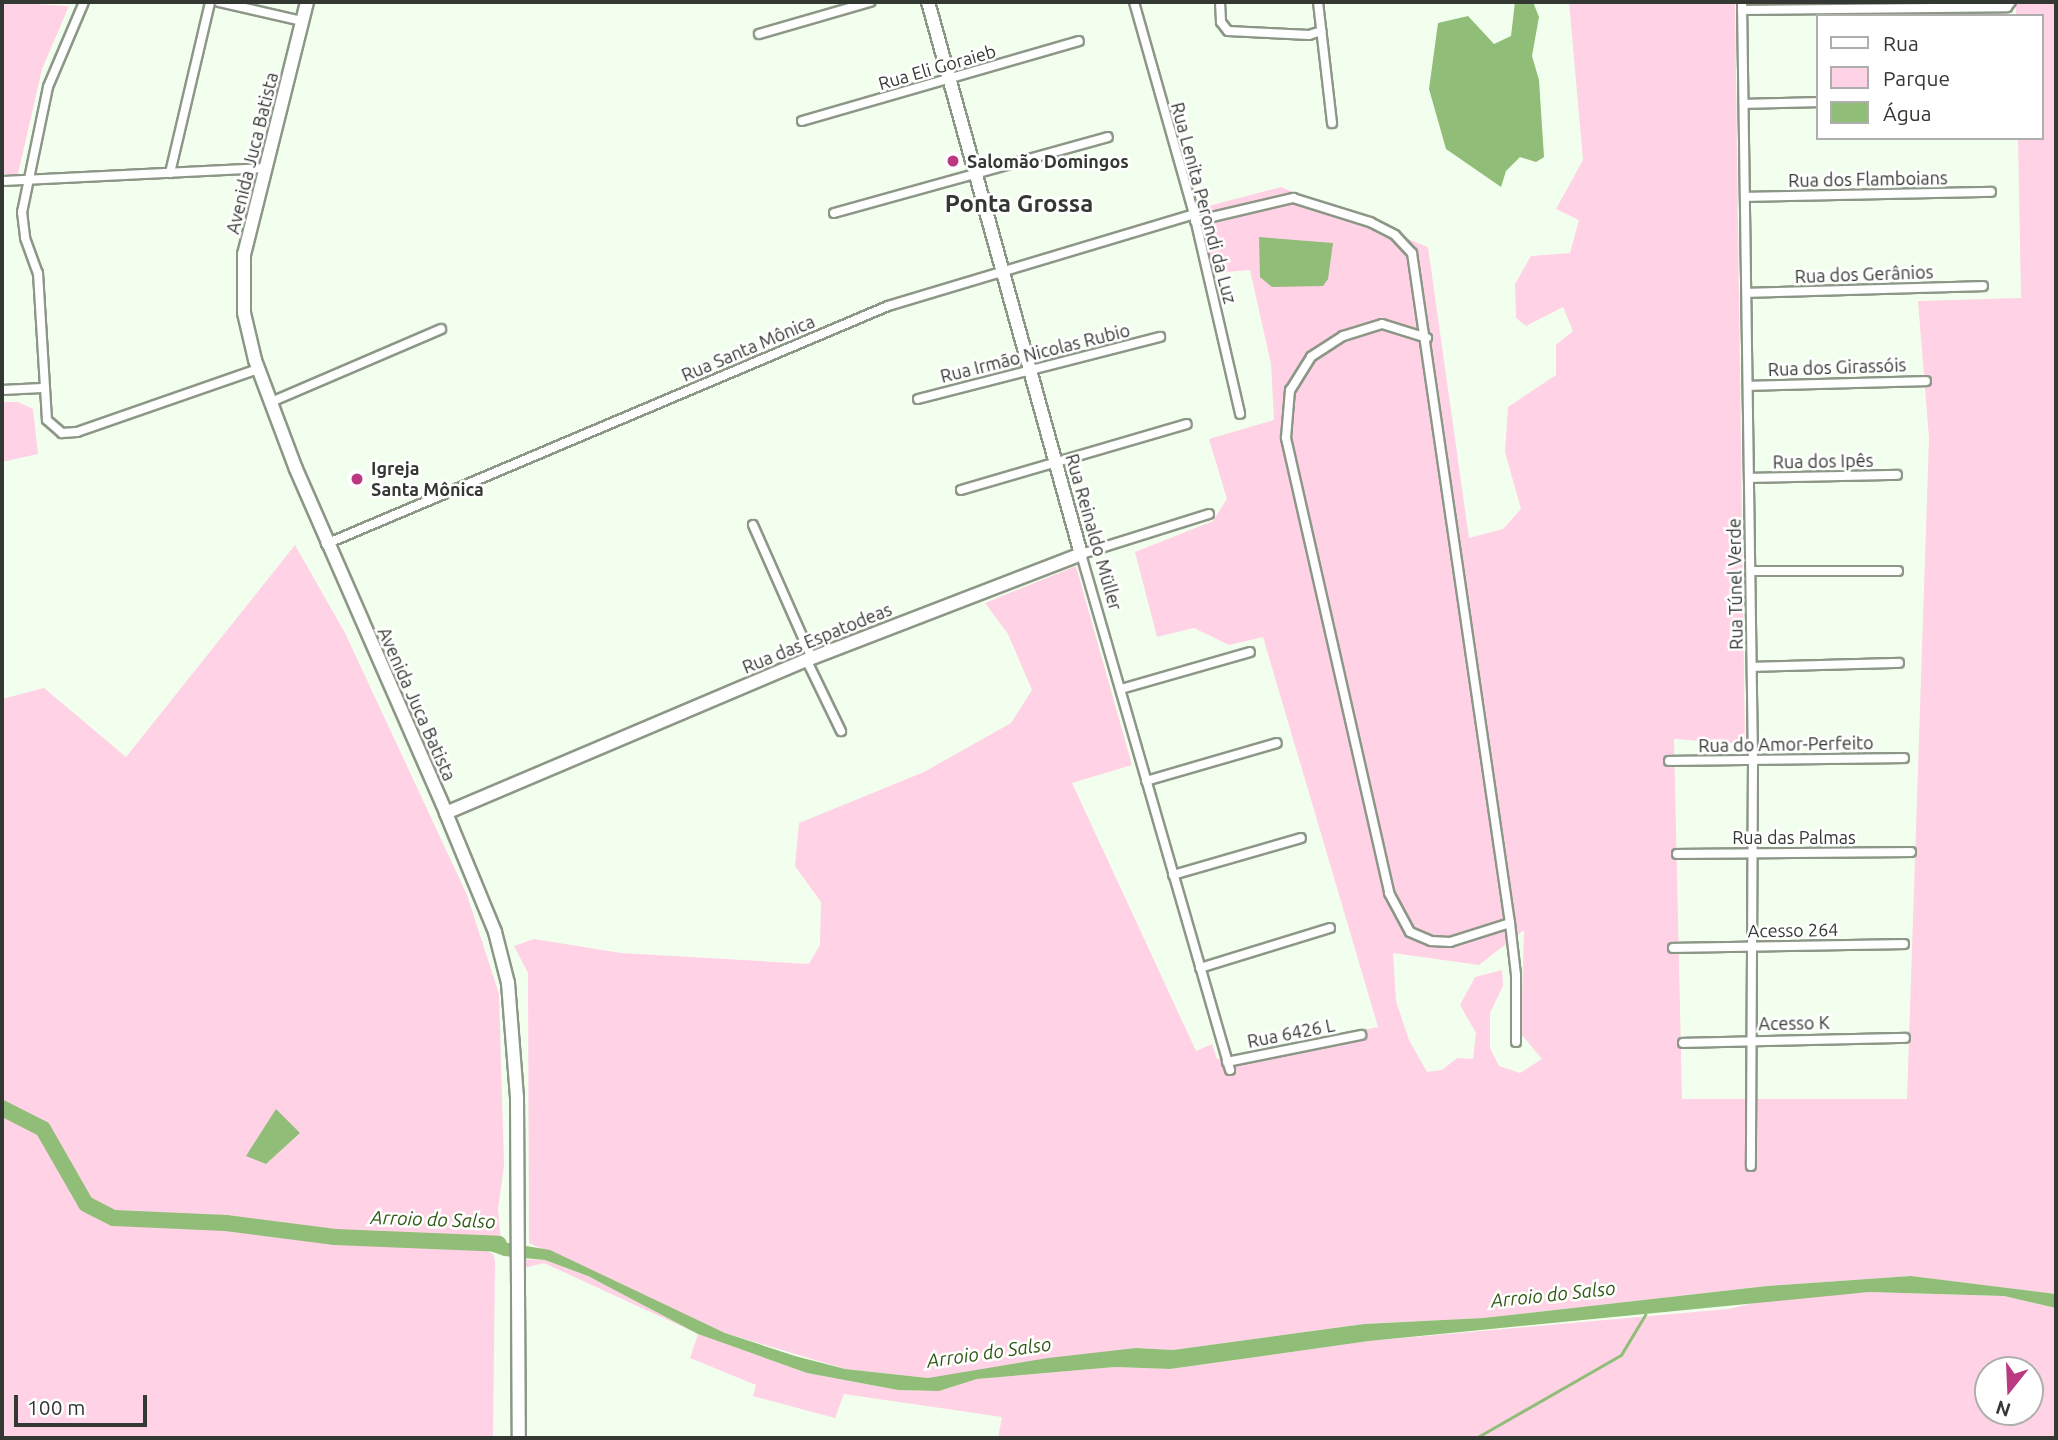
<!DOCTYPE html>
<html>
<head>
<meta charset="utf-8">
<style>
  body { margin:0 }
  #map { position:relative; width:2058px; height:1440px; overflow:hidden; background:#f3ffee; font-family:Ubuntu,sans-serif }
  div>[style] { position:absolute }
  .green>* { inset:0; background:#ffd2e5 }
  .water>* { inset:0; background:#90bd77 }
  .stream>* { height:2.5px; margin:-1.25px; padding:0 1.25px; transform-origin:1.25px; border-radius:1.25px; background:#90bd77 }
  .river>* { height:16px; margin:-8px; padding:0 8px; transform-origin:8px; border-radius:8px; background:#90bd77 }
  .roads { filter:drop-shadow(2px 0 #8c9787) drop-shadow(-2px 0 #8c9787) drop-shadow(0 2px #8c9787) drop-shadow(0 -2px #8c9787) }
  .street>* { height:8px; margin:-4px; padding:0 4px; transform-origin:4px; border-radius:4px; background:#fff }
  .secondary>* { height:12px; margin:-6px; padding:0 6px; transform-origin:6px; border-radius:6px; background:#fff }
  .dots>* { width:19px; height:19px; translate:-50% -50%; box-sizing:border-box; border:4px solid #fff; border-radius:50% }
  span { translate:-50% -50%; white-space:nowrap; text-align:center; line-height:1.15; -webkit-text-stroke:5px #fff; paint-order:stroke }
  .street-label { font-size:18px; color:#343832 }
  .poi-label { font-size:18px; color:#343832; font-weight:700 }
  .left { translate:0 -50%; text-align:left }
  .water-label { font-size:19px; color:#2f5911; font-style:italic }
  .district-label { font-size:24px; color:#343832; font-weight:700 }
  .frame { position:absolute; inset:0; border:4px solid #343832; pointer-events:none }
  .legend { position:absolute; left:1816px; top:14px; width:228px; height:126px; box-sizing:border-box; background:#fff; border:2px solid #aeafad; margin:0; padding:9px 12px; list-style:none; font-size:21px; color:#343832 }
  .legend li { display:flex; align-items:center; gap:14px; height:35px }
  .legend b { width:35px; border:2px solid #aeafad }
  .north { position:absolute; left:1974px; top:1356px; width:70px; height:70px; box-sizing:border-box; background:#fff; border:2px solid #aeafad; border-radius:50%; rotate:198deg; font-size:19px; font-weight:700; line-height:28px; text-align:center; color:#343832 }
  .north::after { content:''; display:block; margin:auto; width:24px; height:32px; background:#bb3981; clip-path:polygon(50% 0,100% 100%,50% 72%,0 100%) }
  .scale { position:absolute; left:14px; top:1395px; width:133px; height:32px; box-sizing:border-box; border:4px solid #343832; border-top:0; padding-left:9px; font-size:21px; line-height:24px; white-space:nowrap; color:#343832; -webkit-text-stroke:5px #fff; paint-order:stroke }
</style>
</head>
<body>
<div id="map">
  <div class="green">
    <i style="clip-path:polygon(2px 2px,69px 6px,42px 69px,18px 174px,2px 174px)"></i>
    <i style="clip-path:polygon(evenodd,1569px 2px,1735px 2px,1745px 744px,1674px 739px,1682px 1099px,1907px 1099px,1929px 438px,1918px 301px,2021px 298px,2018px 138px,2042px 138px,2042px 16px,2016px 16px,2016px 2px,2056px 2px,2056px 1294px,1911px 1276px,1767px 1286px,1483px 1318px,1364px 1324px,1173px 1350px,1136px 1348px,928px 1378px,845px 1369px,725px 1333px,529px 1243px,528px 973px,514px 946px,534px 939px,621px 953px,809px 964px,820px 945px,821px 902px,795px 866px,799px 823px,924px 772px,1011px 723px,1032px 690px,1008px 634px,985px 603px,1076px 566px,1132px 765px,1072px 783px,1196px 1051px,1212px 1044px,1217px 1059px,1378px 1027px,1263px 637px,1229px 645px,1194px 628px,1157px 637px,1135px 552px,1213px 521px,1227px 499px,1209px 439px,1274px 420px,1271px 364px,1250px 270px,1213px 273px,1201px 208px,1281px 187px,1428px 247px,1469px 538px,1503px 529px,1521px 509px,1505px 452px,1508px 407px,1556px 375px,1556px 345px,1573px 331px,1563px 307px,1526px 326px,1516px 318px,1515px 284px,1531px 256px,1570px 253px,1579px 220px,1556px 209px,1583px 160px,1569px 2px,1524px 930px,1521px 1034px,1542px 1059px,1520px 1073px,1499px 1066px,1490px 1048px,1490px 1013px,1503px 986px,1502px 970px,1475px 977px,1460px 1005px,1476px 1033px,1473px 1059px,1457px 1058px,1442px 1070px,1427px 1072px,1409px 1040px,1396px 1001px,1393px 953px,1479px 965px,1524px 930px)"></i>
    <i style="clip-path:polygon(2px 402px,18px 402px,33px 409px,38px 454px,2px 462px)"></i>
    <i style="clip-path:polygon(evenodd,295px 545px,345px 633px,467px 895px,499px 994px,504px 1165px,498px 1209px,501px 1241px,485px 1239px,479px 1247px,493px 1254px,495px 1261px,493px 1438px,2px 1438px,2px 699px,44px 688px,126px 757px,295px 545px,300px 1133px,266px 1164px,246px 1155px,300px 1133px)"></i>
    <i style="clip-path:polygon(evenodd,523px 1259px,545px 1260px,588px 1276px,698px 1334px,807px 1373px,898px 1390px,939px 1391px,977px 1379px,1115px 1367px,1170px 1369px,1369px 1341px,1728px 1309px,1766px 1300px,1869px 1292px,2004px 1296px,2056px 1308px,2056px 1438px,998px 1438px,1002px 1417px,844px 1394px,835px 1418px,753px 1396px,756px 1385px,690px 1358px,698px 1334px,544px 1263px,524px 1268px,523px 1259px,1988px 1370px,2030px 1370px,2030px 1412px,1988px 1412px,1988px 1370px)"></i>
  </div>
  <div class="water">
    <i style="clip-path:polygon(1515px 2px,1533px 2px,1539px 17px,1532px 56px,1539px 80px,1544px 157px,1536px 162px,1520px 157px,1506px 171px,1501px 187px,1446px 149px,1429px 89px,1438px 23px,1468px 16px,1494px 44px,1511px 36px)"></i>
    <i style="clip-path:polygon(1259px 237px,1333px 243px,1328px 279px,1323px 286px,1272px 287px,1260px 277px)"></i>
    <i style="clip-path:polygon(276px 1109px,300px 1133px,266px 1164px,246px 1156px)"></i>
    <i style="clip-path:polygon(485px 1239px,550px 1250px,725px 1333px,795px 1356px,845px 1369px,928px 1378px,1048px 1358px,1136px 1348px,1173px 1350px,1364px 1324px,1483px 1318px,1767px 1286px,1911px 1276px,2056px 1294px,2056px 1308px,2004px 1296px,1869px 1292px,1369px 1341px,1170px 1369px,1115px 1367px,977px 1379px,939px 1391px,898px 1390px,807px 1373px,698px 1334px,588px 1276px,545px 1260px,504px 1256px,479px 1247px)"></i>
  </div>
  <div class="stream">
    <i style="left:1476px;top:1438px;width:167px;rotate:-29.8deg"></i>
    <i style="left:1621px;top:1355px;width:47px;rotate:-59deg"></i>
  </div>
  <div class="river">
    <i style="left:2px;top:1108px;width:46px;rotate:27.1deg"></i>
    <i style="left:43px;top:1129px;width:86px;rotate:60.2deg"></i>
    <i style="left:86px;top:1204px;width:31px;rotate:27deg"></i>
    <i style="left:114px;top:1218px;width:112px;rotate:2.6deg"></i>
    <i style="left:226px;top:1223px;width:110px;rotate:7.3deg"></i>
    <i style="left:335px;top:1237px;width:164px;rotate:2.4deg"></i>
  </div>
  <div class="roads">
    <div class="street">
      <i style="left:84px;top:2px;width:92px;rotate:113deg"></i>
      <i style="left:48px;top:87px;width:128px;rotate:101.7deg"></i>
      <i style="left:22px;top:212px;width:26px;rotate:83deg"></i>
      <i style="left:25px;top:238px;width:37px;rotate:70deg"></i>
      <i style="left:38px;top:273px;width:147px;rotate:86.5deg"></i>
      <i style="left:47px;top:420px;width:20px;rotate:41deg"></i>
      <i style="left:62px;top:433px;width:15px;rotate:-4deg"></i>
      <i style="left:77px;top:432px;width:192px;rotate:-19.2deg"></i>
      <i style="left:219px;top:2px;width:85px;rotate:12.9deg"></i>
      <i style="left:1134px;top:2px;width:220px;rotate:74.2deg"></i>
      <i style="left:1194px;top:214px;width:205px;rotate:77deg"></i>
      <i style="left:1220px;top:2px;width:20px;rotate:87deg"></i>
      <i style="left:1221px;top:22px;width:11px;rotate:52deg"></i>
      <i style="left:1228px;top:31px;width:81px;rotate:2.8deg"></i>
      <i style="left:1309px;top:35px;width:13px;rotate:-18deg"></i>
      <i style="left:1318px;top:2px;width:122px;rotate:83.4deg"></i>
      <i style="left:1742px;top:2px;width:758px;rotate:89.17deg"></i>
      <i style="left:1753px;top:760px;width:406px;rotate:90.3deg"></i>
      <i style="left:1742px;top:10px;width:265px;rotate:-0.6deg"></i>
      <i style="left:2007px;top:7px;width:6px;rotate:-51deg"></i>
      <i style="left:759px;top:34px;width:116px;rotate:-16.1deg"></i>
      <i style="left:1744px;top:104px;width:74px;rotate:-1.5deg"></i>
      <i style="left:802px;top:121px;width:288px;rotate:-16.1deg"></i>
      <i style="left:170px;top:173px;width:176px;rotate:-76.8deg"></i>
      <i style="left:2px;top:181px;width:265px;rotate:-2.8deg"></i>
      <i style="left:1745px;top:197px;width:246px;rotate:-1.2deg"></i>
      <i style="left:834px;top:213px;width:284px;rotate:-15.5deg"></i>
      <i style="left:1195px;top:221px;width:101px;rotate:-13.2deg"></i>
      <i style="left:1293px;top:198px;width:81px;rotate:17.3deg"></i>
      <i style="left:1370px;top:222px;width:28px;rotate:27deg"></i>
      <i style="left:1395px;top:235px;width:25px;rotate:47deg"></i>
      <i style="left:1412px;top:253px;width:677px;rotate:81.68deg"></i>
      <i style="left:1510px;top:923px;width:52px;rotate:83.4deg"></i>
      <i style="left:1516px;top:975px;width:67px;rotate:90deg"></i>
      <i style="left:1747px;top:293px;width:236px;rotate:-1.7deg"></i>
      <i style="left:1427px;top:338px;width:47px;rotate:-162.7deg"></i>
      <i style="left:1382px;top:324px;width:41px;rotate:162.9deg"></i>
      <i style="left:1343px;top:336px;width:38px;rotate:147deg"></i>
      <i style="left:1311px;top:357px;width:39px;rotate:122deg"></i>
      <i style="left:1290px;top:390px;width:48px;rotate:94.8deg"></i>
      <i style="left:1286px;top:438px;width:467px;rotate:77.2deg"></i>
      <i style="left:1389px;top:893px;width:44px;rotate:61.7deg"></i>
      <i style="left:1410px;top:932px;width:23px;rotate:23deg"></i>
      <i style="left:1431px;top:941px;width:19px;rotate:3deg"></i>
      <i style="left:1450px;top:942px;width:63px;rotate:-17.6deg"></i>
      <i style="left:1748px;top:386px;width:178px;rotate:-1.6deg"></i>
      <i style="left:2px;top:390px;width:40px;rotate:-2.9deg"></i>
      <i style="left:918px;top:399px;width:250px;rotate:-14.4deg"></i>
      <i style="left:271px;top:402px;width:185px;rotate:-23.2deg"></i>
      <i style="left:1750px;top:478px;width:147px;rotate:-1.2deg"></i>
      <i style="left:961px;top:490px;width:235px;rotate:-16.3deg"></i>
      <i style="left:1209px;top:514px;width:134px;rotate:162.6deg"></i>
      <i style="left:1081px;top:554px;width:537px;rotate:73.89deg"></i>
      <i style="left:753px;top:525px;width:145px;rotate:66.1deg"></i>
      <i style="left:326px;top:544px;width:610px;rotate:-22.95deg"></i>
      <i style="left:888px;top:306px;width:320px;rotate:-16.7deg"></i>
      <i style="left:1751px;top:571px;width:147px"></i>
      <i style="left:807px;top:661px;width:78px;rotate:64.1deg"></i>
      <i style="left:1752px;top:667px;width:147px;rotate:-1.6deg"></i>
      <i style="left:1121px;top:689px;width:134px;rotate:-16deg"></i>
      <i style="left:1669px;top:761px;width:235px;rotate:-0.7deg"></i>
      <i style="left:1146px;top:781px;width:136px;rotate:-16.2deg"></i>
      <i style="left:1677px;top:854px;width:234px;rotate:-0.5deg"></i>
      <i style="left:1173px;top:875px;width:133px;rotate:-16.1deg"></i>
      <i style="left:1673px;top:948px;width:231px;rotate:-1deg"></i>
      <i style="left:1200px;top:968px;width:136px;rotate:-17.1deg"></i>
      <i style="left:1683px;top:1043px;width:222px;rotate:-1.3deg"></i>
      <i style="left:1227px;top:1062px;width:137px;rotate:-11.4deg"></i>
    </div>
    <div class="secondary">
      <i style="left:307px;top:2px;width:260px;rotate:104deg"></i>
      <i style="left:244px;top:254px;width:59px;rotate:90deg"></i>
      <i style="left:244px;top:313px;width:48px;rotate:76.8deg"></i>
      <i style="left:255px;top:360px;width:116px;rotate:69.4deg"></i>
      <i style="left:296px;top:469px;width:375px;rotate:66.4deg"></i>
      <i style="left:446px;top:813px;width:129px;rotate:67.6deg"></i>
      <i style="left:495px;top:932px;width:53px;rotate:75.7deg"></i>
      <i style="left:508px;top:983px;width:114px;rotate:85.5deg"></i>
      <i style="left:517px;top:1097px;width:341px;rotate:89.7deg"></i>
      <i style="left:446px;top:813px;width:397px;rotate:-23deg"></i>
      <i style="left:812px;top:658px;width:288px;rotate:-21.1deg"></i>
      <i style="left:1081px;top:554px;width:573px;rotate:-105.49deg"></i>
    </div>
  </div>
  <div class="dots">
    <i style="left:953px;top:161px;background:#bb3981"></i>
    <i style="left:357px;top:479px;background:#bb3981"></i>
  </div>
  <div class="street-label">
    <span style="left:937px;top:67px;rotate:-16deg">Rua Eli Goraieb</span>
    <span style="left:252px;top:153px;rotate:-76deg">Avenida Juca Batista</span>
    <span style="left:1868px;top:179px;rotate:-1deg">Rua dos Flamboians</span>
    <span style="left:1204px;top:203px;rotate:75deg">Rua Lenita Perondi da Luz</span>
    <span style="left:1864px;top:274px;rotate:-2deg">Rua dos Gerânios</span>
    <span style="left:748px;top:348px;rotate:-23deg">Rua Santa Mônica</span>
    <span style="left:1035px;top:353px;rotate:-14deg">Rua Irmão Nicolas Rubio</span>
    <span style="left:1837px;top:367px;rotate:-2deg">Rua dos Girassóis</span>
    <span style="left:1823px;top:461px;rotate:-1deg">Rua dos Ipês</span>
    <span style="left:1094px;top:532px;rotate:74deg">Rua Reinaldo Müller</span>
    <span style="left:1735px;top:584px;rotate:-91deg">Rua Túnel Verde</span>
    <span style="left:817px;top:638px;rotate:-22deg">Rua das Espatodeas</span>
    <span style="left:417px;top:704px;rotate:66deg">Avenida Juca Batista</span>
    <span style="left:1786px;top:744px;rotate:-1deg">Rua do Amor-Perfeito</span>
    <span style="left:1794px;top:837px">Rua das Palmas</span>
    <span style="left:1793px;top:930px;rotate:-1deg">Acesso 264</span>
    <span style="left:1794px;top:1023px;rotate:-1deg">Acesso K</span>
    <span style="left:1291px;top:1033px;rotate:-11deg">Rua 6426 L</span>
  </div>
  <div class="poi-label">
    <span class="left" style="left:967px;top:161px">Salomão Domingos</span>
    <span class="left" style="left:371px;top:479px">Igreja<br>Santa Mônica</span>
  </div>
  <div class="water-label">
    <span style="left:433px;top:1220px;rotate:2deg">Arroio do Salso</span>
    <span style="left:1553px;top:1295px;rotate:-6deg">Arroio do Salso</span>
    <span style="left:989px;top:1353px;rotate:-8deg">Arroio do Salso</span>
  </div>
  <div class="district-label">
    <span style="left:1019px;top:204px">Ponta Grossa</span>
  </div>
  <div class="frame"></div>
  <ul class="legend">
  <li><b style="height:9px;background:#fff"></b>Rua</li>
  <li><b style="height:19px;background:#ffd2e5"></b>Parque</li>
  <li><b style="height:19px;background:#90bd77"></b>Água</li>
  </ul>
  <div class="north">N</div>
  <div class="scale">100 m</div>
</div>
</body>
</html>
